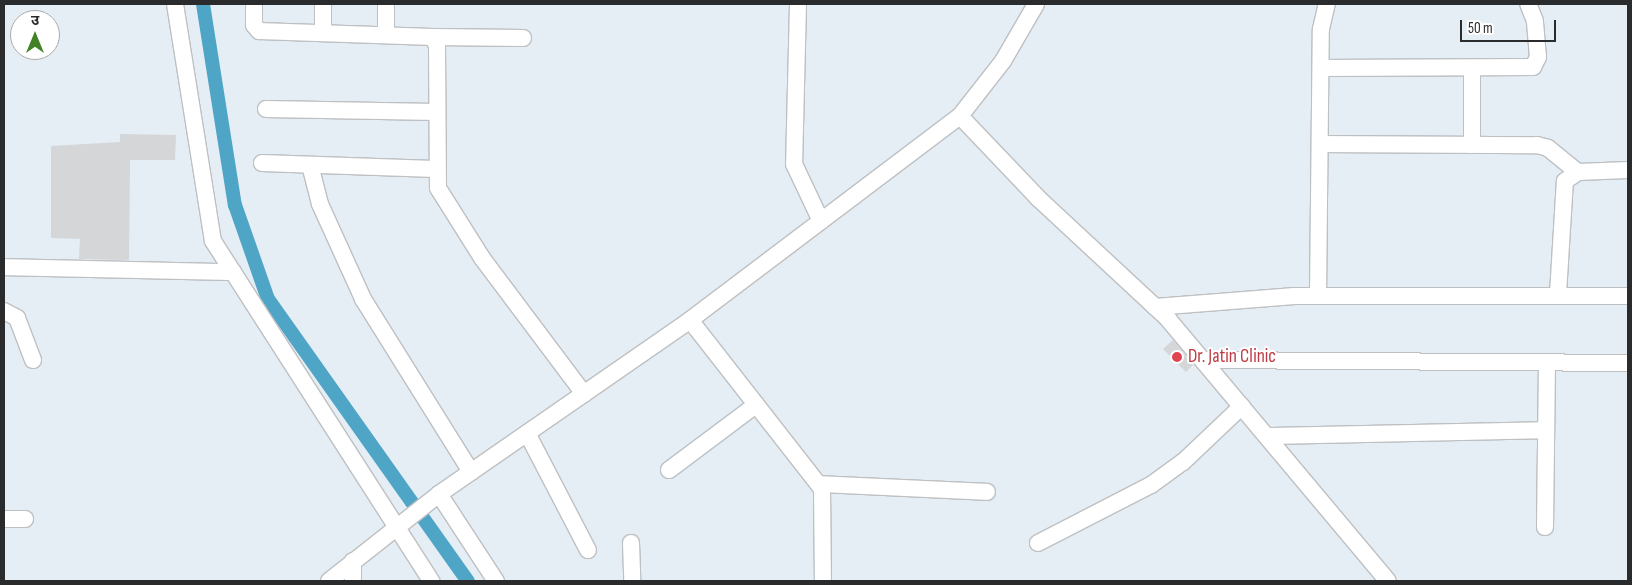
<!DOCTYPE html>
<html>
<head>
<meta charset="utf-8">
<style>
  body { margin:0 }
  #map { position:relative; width:1632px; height:585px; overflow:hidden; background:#f7f9fb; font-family:"Sofia Sans Condensed","Noto Sans Devanagari",sans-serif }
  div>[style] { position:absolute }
  .built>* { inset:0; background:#e5edf5 }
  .canal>* { height:14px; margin:-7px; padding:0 7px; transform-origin:7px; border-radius:7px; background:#4fa5c5 }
  .building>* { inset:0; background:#d4d6d8 }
  .roads { filter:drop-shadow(1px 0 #bec0c2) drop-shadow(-1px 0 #bec0c2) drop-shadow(0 1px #bec0c2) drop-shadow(0 -1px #bec0c2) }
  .minor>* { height:16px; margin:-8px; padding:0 8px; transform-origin:8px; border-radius:8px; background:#fff }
  .dots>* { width:14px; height:14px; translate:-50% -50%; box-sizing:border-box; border:2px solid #fff; border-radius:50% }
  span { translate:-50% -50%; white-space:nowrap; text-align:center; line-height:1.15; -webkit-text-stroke:4px #fff; paint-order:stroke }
  .health-label { font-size:19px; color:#be3a42 }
  .left { translate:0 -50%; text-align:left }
  .frame { position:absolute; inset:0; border:5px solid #2a2b2c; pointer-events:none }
  .north { position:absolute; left:10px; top:10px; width:50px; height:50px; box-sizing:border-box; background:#fff; border:1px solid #aaaaab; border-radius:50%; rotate:0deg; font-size:14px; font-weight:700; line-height:20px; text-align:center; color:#2a2b2c }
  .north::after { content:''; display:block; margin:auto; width:18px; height:22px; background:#418224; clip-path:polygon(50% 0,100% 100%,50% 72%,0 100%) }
  .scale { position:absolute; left:1460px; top:20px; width:96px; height:22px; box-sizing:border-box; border:2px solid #2a2b2c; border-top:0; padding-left:6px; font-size:15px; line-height:18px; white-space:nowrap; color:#2a2b2c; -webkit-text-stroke:4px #fff; paint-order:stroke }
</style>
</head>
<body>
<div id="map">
  <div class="built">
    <i style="clip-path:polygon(evenodd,4px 4px,1628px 4px,1628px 581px,4px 581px,4px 4px,20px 20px,50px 20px,50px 50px,20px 50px,20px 20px)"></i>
  </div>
  <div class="canal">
    <i style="left:203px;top:4px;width:204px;rotate:81deg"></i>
    <i style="left:235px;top:205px;width:100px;rotate:70.7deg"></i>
    <i style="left:268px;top:299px;width:346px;rotate:54.7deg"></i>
  </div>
  <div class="building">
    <i style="clip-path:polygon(120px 134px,176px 135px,175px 160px,130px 160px,129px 260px,79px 259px,80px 239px,51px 238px,51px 146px,120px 142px)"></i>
    <i style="clip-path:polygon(1173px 340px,1193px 365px,1186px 372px,1163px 349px)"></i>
  </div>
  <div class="roads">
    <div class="minor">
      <i style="left:175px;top:4px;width:240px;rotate:80.9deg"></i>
      <i style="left:213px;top:241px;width:404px;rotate:57.3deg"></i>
      <i style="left:254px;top:4px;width:21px;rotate:90deg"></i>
      <i style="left:254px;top:25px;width:8px;rotate:50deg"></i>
      <i style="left:259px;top:31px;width:174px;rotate:2deg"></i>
      <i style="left:433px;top:37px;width:10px;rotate:66deg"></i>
      <i style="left:437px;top:46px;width:142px;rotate:89.6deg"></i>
      <i style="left:438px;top:188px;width:83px;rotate:57.8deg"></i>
      <i style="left:482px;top:258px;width:170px;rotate:53.1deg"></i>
      <i style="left:798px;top:4px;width:160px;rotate:91.4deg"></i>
      <i style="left:794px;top:164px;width:63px;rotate:64.7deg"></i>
      <i style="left:323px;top:33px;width:29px;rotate:-90deg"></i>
      <i style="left:386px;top:34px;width:30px;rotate:-90deg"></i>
      <i style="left:433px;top:37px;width:90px;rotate:0.6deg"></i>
      <i style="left:1321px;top:68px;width:212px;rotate:-0.3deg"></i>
      <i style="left:1533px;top:67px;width:11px;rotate:-63deg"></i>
      <i style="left:1538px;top:57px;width:36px;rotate:-95deg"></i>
      <i style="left:1535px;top:21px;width:18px;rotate:-112deg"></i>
      <i style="left:1472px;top:68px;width:77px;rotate:90deg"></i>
      <i style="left:266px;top:109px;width:171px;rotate:1deg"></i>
      <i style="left:960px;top:116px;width:113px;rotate:46.4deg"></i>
      <i style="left:1038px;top:198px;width:178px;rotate:42.9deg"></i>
      <i style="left:1168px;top:319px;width:342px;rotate:50deg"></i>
      <i style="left:1320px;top:144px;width:217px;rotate:0.3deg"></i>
      <i style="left:1537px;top:145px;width:11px;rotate:15deg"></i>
      <i style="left:1548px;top:148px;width:38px;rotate:39deg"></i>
      <i style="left:262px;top:163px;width:173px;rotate:2deg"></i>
      <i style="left:310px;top:165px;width:40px;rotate:75.6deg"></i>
      <i style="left:320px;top:204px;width:104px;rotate:65.6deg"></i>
      <i style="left:363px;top:299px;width:204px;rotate:58deg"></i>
      <i style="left:4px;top:267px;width:229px;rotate:1.3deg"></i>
      <i style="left:1558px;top:294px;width:113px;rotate:-86.5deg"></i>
      <i style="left:1565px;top:181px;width:16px;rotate:-35deg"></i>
      <i style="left:1578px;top:172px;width:50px;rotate:-2.3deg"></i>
      <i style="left:1318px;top:296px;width:267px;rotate:-89.4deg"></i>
      <i style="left:1321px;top:29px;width:26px;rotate:-77deg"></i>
      <i style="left:1155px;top:307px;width:140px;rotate:-4.5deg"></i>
      <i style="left:1295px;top:296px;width:333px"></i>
      <i style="left:4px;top:311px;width:15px;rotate:28deg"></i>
      <i style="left:17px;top:318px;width:45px;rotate:69.1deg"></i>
      <i style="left:690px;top:320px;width:214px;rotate:52deg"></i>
      <i style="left:822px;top:489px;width:92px;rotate:89.4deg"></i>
      <i style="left:1205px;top:360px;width:423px;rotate:0.4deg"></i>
      <i style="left:527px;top:433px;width:132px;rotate:62.5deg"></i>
      <i style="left:1267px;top:436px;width:279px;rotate:-1.2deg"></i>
      <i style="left:669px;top:470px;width:109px;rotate:-36.8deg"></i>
      <i style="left:819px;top:484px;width:168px;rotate:2.7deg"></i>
      <i style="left:439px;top:494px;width:104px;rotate:56.8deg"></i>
      <i style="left:4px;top:519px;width:21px"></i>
      <i style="left:1545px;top:527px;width:165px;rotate:-89.3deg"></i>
      <i style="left:631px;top:543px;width:38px;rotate:88deg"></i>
      <i style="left:1038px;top:543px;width:127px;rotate:-27.2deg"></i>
      <i style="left:1151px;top:485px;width:39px;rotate:-36deg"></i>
      <i style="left:1183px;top:462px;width:81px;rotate:-43.5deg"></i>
      <i style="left:353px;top:561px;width:20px;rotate:90deg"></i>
      <i style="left:329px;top:581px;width:140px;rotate:-38.3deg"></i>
      <i style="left:439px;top:494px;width:305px;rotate:-34.7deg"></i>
      <i style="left:690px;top:320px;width:338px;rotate:-37.1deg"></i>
      <i style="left:960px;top:116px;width:70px;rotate:-52deg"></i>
      <i style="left:1003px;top:61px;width:66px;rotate:-59.9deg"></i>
    </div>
  </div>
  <div class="dots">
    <i style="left:1177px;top:357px;background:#e0444e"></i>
  </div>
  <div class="health-label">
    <span class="left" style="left:1188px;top:357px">Dr. Jatin Clinic</span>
  </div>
  <div class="frame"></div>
  <div class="north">उ</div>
  <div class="scale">50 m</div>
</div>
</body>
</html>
